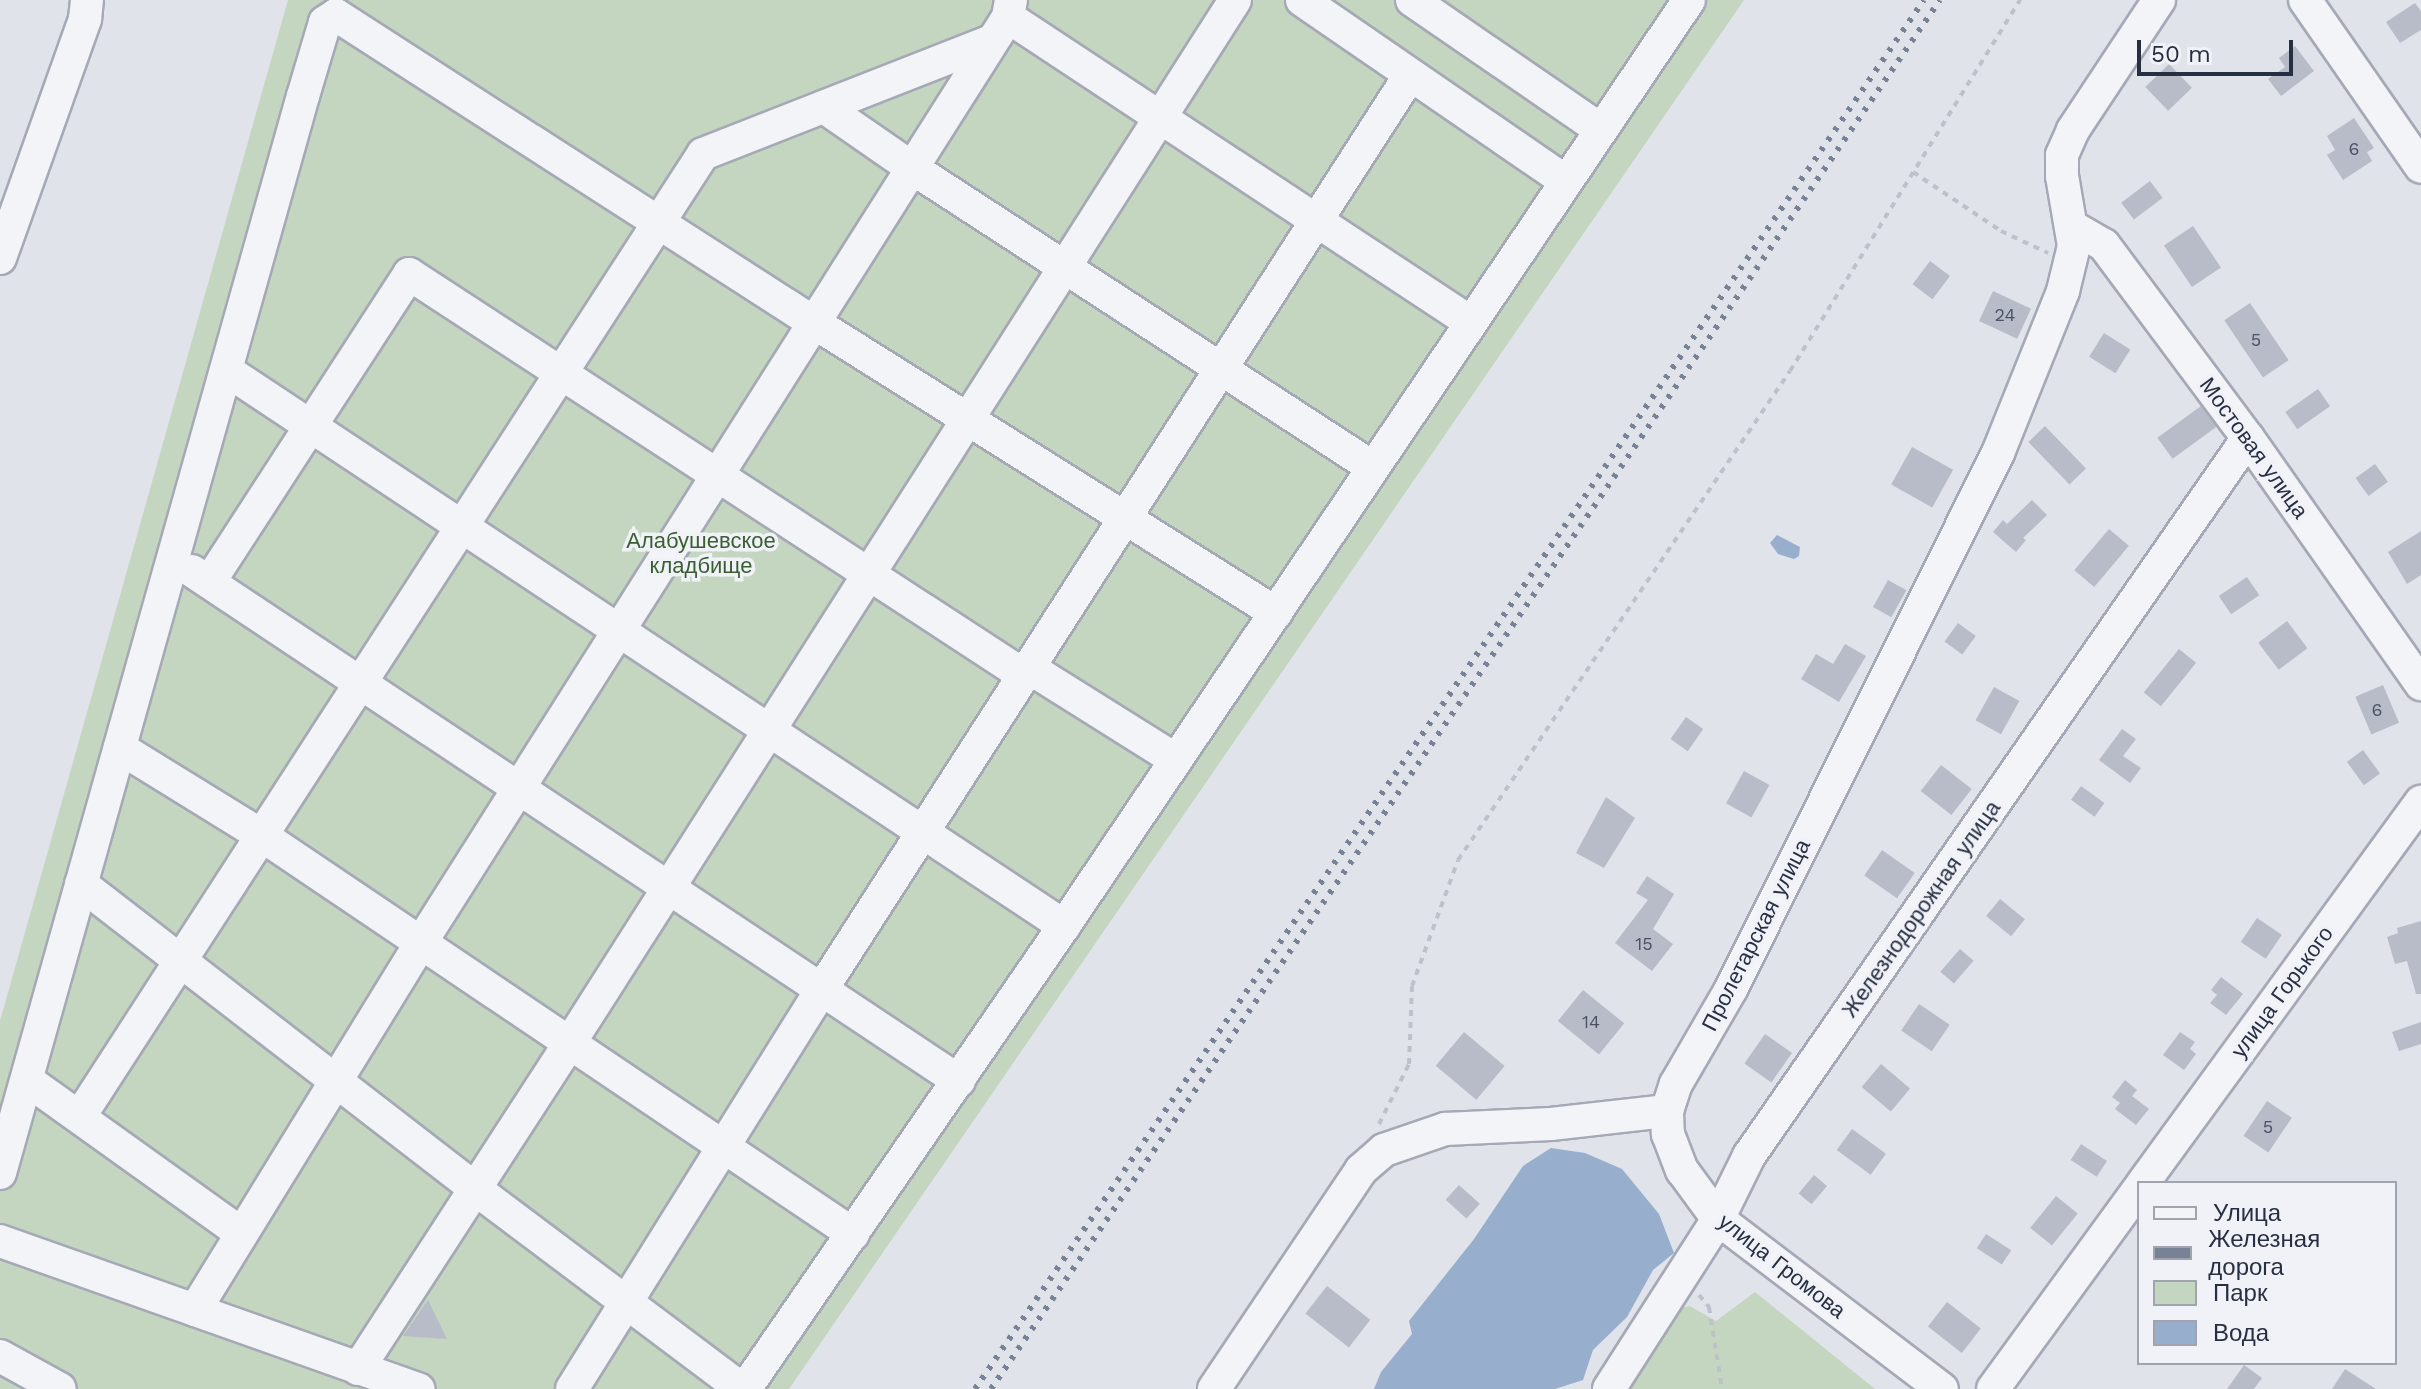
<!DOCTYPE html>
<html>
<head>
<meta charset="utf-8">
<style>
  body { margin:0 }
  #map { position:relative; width:2421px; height:1389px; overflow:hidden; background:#e0e3ea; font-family:"Work Sans",sans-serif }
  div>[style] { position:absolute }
  .green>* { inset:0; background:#c4d5c0 }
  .water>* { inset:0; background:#98aecd }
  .building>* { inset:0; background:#b7bcc8; transform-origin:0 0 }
  .path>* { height:4px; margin-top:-2px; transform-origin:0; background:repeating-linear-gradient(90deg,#bec1c9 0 6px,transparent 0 12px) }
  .roads { filter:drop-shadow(2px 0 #a5a9b5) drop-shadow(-2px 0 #a5a9b5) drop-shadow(0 2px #a5a9b5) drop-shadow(0 -2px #a5a9b5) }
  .minor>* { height:32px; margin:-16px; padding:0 16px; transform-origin:16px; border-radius:16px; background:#f3f4f8 }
  .rail>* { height:6px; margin-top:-3px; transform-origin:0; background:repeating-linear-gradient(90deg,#788195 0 4px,transparent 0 12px) }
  span { translate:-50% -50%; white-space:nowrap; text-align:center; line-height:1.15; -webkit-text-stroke:7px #f0f2f7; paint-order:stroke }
  .number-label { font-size:18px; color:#4b5264 }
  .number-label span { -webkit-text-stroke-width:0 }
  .street-label { font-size:22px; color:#272f43 }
  .park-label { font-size:22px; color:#395f33 }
  .legend { position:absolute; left:2137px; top:1181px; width:260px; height:184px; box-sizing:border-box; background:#f0f2f7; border:2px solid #a0a4af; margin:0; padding:10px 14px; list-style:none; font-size:24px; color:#272f43 }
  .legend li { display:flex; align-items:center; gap:16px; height:40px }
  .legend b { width:40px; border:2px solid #a0a4af }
  .scale { position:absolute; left:2137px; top:40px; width:156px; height:36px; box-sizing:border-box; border:4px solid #272f43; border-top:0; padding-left:10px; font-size:24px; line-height:28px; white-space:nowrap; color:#272f43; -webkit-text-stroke:6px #f0f2f7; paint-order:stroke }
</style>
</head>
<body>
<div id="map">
  <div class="green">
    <i style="clip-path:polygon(288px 0,1744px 0,789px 1389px,0 1389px,0 1021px)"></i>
    <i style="clip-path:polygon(1755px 1292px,1875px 1389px,1616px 1389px,1673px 1309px,1690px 1306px,1716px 1321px)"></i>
  </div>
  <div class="water">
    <i style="clip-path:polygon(1777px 535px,1800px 547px,1799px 556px,1794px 559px,1778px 554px,1770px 543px)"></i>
    <i style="clip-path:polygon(1551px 1148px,1585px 1153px,1622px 1169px,1659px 1214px,1674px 1253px,1653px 1270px,1627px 1317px,1593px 1350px,1583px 1380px,1555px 1389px,1374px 1389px,1381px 1372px,1412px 1334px,1409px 1321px,1474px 1239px,1523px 1166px)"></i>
  </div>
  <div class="building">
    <i style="clip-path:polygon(2415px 3px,2421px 11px,2421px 30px,2400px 43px,2386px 22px)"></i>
    <i style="clip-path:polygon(2295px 46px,2314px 71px,2281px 96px,2268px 79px,2285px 67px,2279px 58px)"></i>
    <i style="left:2169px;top:64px;width:33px;height:33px;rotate:46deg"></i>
    <i style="clip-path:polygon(2354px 118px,2374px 148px,2367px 152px,2372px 161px,2343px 180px,2327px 155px,2335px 150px,2327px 136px)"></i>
    <i style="left:2150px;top:181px;width:21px;height:36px;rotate:53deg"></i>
    <i style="left:2193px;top:226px;width:50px;height:35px;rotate:56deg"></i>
    <i style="left:1930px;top:261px;width:25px;height:29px;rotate:37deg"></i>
    <i style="left:1993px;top:291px;width:42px;height:33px;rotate:25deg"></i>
    <i style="left:2250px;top:303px;width:69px;height:31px;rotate:56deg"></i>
    <i style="left:2104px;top:333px;width:31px;height:28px;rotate:32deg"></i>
    <i style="left:2318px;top:389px;width:21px;height:40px;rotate:55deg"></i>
    <i style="left:2201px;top:406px;width:26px;height:54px;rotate:54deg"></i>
    <i style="left:2045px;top:426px;width:59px;height:23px;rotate:46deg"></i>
    <i style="left:1912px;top:447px;width:47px;height:43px;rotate:29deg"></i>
    <i style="left:2375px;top:464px;width:22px;height:24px;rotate:54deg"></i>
    <i style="clip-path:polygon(2032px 500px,2047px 515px,2023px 538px,2026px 540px,2016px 552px,1993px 532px,2003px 520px,2007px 524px)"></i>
    <i style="left:2109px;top:529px;width:26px;height:54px;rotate:40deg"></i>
    <i style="clip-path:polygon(2421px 531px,2421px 575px,2407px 584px,2388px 552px)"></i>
    <i style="left:2247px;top:577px;width:22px;height:34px;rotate:56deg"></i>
    <i style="left:1888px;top:580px;width:21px;height:31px;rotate:29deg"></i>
    <i style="left:2287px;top:621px;width:34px;height:36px;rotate:53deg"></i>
    <i style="left:1958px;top:623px;width:22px;height:23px;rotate:36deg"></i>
    <i style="clip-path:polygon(1845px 644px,1866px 656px,1839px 702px,1801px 679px,1816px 654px,1833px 664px)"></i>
    <i style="left:2179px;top:649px;width:22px;height:56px;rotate:39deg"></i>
    <i style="left:2383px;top:685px;width:41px;height:30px;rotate:67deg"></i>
    <i style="left:1994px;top:687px;width:29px;height:38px;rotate:29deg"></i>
    <i style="left:1686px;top:717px;width:21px;height:27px;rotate:35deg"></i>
    <i style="clip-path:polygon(2122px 729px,2136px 739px,2123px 756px,2141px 768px,2130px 783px,2099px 760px)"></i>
    <i style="left:2363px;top:750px;width:29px;height:20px;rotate:54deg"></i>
    <i style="left:1941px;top:765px;width:39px;height:33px;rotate:38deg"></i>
    <i style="left:1744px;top:771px;width:29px;height:37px;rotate:29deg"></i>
    <i style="left:2081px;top:786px;width:29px;height:17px;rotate:36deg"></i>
    <i style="clip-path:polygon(1606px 797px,1635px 818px,1604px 868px,1576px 853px)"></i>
    <i style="left:1882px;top:850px;width:40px;height:31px;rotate:35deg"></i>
    <i style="clip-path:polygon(1647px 876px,1674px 894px,1653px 929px,1673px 944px,1652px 971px,1615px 943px,1648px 900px,1636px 893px)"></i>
    <i style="left:2000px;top:899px;width:32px;height:22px;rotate:39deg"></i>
    <i style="left:2257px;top:918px;width:30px;height:29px;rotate:34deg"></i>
    <i style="clip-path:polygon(2421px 921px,2421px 994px,2416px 994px,2407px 961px,2395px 964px,2387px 937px,2398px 933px,2397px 928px)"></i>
    <i style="left:1960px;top:949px;width:18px;height:30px;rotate:41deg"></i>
    <i style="clip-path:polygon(2221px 977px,2243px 994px,2226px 1015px,2210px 1003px,2217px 995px,2211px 990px)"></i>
    <i style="left:1583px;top:990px;width:53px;height:40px;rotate:39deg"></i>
    <i style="left:1919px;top:1004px;width:37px;height:32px;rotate:34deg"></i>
    <i style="clip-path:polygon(2421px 1022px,2421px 1044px,2399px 1051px,2392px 1032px)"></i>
    <i style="left:1464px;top:1032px;width:53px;height:44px;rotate:40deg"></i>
    <i style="clip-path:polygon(2180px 1032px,2195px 1042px,2190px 1049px,2196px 1054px,2184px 1070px,2163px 1055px)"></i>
    <i style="left:1765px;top:1034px;width:33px;height:36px;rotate:35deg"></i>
    <i style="left:1881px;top:1064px;width:38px;height:30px;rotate:40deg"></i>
    <i style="clip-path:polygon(2125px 1080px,2137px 1090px,2132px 1096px,2149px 1109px,2136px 1125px,2115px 1109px,2120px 1103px,2112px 1097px)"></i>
    <i style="left:2267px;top:1101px;width:30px;height:42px;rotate:34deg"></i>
    <i style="left:1852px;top:1129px;width:42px;height:26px;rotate:36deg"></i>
    <i style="left:2081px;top:1144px;width:31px;height:19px;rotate:33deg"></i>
    <i style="left:1814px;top:1175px;width:17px;height:24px;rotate:40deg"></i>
    <i style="left:1459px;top:1185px;width:28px;height:20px;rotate:42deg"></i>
    <i style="left:2056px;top:1196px;width:28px;height:41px;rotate:39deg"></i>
    <i style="left:1986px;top:1234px;width:30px;height:17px;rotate:33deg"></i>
    <i style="left:1327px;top:1286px;width:55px;height:35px;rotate:38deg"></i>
    <i style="clip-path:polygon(428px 1300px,447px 1339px,403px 1336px)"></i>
    <i style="left:1947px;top:1302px;width:43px;height:31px;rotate:38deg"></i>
    <i style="clip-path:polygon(2244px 1365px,2262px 1378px,2254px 1389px,2227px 1389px)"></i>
    <i style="clip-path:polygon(2345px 1369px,2376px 1389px,2332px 1389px)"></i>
  </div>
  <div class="path">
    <i style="left:1913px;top:172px;width:106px;rotate:33.8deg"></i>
    <i style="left:2001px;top:231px;width:52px;rotate:25.1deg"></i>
    <i style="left:1379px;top:1124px;width:67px;rotate:-63.4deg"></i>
    <i style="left:1409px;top:1064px;width:78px;rotate:-87.8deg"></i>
    <i style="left:1412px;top:986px;width:134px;rotate:-69.9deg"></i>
    <i style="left:1458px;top:860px;width:591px;rotate:-55.83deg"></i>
    <i style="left:1790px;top:371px;width:437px;rotate:-58.2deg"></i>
    <i style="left:1699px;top:1295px;width:16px;rotate:50deg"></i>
    <i style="left:1709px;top:1307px;width:83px;rotate:81deg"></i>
  </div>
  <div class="roads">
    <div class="minor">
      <i style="left:1302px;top:0;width:319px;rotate:34.5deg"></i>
      <i style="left:1412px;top:0;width:229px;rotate:34.5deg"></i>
      <i style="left:2305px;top:0;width:203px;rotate:55.2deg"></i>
      <i style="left:1008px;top:17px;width:554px;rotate:33.43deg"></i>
      <i style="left:824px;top:107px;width:107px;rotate:34.7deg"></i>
      <i style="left:912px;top:168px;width:549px;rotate:33.02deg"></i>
      <i style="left:2071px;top:226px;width:38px;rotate:30deg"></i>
      <i style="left:2104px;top:245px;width:241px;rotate:53.3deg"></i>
      <i style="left:2248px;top:438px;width:301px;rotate:54.9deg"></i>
      <i style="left:0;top:258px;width:254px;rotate:-70.4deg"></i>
      <i style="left:85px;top:19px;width:19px;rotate:-84deg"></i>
      <i style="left:226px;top:370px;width:1006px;rotate:33.56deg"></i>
      <i style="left:192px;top:571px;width:921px;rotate:33.62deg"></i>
      <i style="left:210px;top:581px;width:366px;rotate:-57deg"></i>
      <i style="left:409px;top:274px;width:736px;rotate:33.13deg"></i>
      <i style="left:1031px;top:669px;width:171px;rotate:32.1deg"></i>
      <i style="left:120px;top:748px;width:166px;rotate:31.7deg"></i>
      <i style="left:261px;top:835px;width:714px;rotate:33.98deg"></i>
      <i style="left:81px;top:884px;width:497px;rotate:37.7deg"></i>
      <i style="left:474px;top:1188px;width:335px;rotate:36.9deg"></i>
      <i style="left:27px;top:1080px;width:263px;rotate:35.6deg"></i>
      <i style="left:1667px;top:1111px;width:23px;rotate:88deg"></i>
      <i style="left:1668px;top:1134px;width:39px;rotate:69deg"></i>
      <i style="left:1682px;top:1170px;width:61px;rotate:53.7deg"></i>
      <i style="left:1718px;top:1219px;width:281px;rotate:37.2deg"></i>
      <i style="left:80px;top:1116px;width:1146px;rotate:-57.07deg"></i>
      <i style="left:703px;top:154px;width:307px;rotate:-21.4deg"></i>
      <i style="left:0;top:1173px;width:1119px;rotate:-74.29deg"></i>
      <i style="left:303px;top:96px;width:77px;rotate:-73.4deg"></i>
      <i style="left:325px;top:22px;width:13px;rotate:-32deg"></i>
      <i style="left:336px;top:15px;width:567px;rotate:32.77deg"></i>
      <i style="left:813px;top:322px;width:547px;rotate:32.15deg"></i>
      <i style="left:2143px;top:1183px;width:472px;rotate:-53.9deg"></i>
      <i style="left:0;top:1241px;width:444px;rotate:19.5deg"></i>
      <i style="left:195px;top:1310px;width:430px;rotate:-58.4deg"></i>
      <i style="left:420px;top:944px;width:1098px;rotate:-57.61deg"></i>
      <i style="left:1008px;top:17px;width:17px;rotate:-80deg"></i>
      <i style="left:0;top:1356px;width:68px;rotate:28.8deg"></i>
      <i style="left:358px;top:1369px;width:387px;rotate:-57deg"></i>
      <i style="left:569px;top:1044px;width:1238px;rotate:-57.46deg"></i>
      <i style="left:572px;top:1389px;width:468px;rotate:-58deg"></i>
      <i style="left:820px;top:992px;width:1090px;rotate:-57.24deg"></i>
      <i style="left:745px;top:1389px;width:562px;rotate:-55.43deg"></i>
      <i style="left:1064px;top:926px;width:1117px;rotate:-55.98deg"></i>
      <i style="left:1214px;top:1389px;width:264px;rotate:-56.1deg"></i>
      <i style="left:1361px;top:1170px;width:30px;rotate:-41deg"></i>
      <i style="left:1384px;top:1150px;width:65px;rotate:-19deg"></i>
      <i style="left:1445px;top:1129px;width:106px;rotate:-2.7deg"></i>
      <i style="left:1551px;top:1124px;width:117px;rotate:-6.4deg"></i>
      <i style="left:1667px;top:1111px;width:28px;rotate:-72deg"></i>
      <i style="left:1676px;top:1084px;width:110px;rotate:-59.9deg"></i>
      <i style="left:1731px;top:989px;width:599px;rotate:-63.52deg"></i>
      <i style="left:1998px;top:453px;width:175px;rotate:-68.1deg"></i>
      <i style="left:2063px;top:291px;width:46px;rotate:-76.3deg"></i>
      <i style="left:2074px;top:246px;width:71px;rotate:-99.7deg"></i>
      <i style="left:2062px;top:176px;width:21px;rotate:-90deg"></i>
      <i style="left:2062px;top:155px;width:27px;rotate:-66deg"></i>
      <i style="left:2073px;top:130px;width:156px;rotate:-56.5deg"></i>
      <i style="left:1609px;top:1389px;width:202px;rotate:-57.3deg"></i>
      <i style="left:1718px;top:1219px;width:70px;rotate:-63.8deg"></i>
      <i style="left:1749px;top:1156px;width:874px;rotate:-55.2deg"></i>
      <i style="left:1993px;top:1389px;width:248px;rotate:-53.9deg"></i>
    </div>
  </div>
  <div class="rail">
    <i style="left:975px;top:1389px;width:1682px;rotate:-55.66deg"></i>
    <i style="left:991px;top:1389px;width:1682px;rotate:-55.66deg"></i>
  </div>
  <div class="number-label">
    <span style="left:2354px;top:149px">6</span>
    <span style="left:2005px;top:315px">24</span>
    <span style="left:2256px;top:340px">5</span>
    <span style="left:2377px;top:710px">6</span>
    <span style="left:1644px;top:944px">15</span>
    <span style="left:1591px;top:1022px">14</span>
    <span style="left:2268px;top:1127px">5</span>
  </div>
  <div class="street-label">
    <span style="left:2254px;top:448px;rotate:54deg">Мостовая улица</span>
    <span style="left:1921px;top:909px;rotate:-55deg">Железнодорожная улица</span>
    <span style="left:1756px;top:935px;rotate:-63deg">Пролетарская улица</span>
    <span style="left:2282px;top:992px;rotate:-54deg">улица Горького</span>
    <span style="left:1782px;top:1266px;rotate:38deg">улица Громова</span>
  </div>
  <div class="park-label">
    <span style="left:701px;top:553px">Алабушевское<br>кладбище</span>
  </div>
  <ul class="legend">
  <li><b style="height:10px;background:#f3f4f8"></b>Улица</li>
  <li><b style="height:10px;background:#788195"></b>Железная дорога</li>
  <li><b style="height:22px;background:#c4d5c0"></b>Парк</li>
  <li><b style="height:22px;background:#98aecd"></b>Вода</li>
  </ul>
  <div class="scale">50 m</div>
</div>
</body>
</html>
